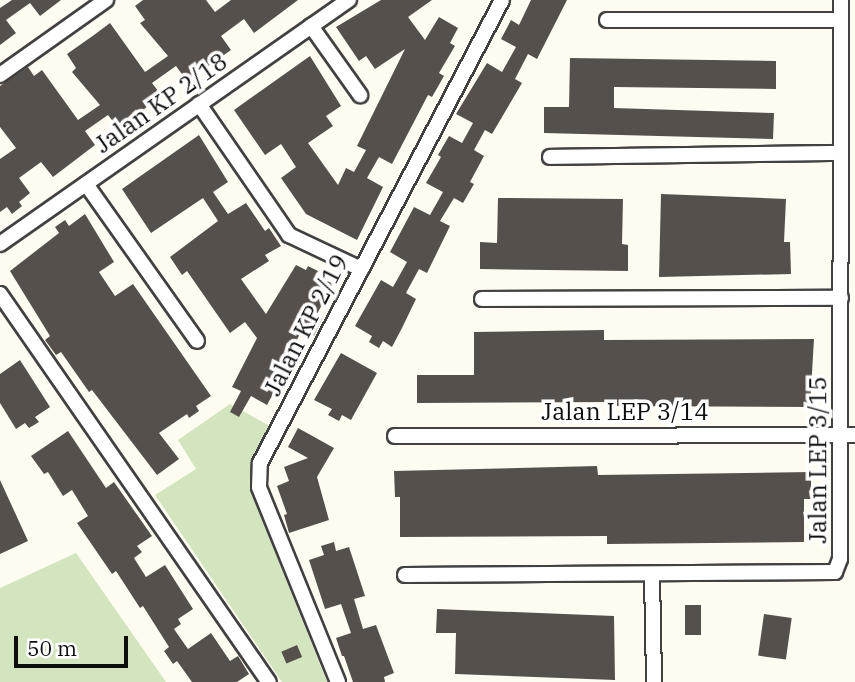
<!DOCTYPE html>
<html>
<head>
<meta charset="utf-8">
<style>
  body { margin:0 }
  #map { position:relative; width:855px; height:682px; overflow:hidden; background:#fefbf1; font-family:"IBM Plex Serif",serif }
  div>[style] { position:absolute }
  .green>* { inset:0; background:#d3e5be }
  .building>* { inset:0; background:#56504c; transform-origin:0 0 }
  .roads { filter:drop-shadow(2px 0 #414141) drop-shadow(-2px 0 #414141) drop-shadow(0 2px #414141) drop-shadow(0 -2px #414141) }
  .street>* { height:14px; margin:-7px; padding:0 7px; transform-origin:7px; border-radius:7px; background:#fff }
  span { translate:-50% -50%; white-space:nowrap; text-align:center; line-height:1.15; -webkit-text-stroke:7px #fff; paint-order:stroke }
  .street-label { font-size:24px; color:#0e0e0e }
  .scale { position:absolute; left:14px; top:636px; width:114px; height:32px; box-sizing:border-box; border:4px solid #0e0e0e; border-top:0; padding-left:9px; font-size:21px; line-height:24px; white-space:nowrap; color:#0e0e0e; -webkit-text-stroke:5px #fff; paint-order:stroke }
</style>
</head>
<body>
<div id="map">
  <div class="green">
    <i style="clip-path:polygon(230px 404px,270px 426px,252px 461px,250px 490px,327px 682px,282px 682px,155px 495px,196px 469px,178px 440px)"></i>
    <i style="clip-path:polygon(76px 553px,150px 659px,166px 682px,0 682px,0 588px)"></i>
  </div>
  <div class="building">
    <i style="clip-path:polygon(12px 0,61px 0,40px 16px,30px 3px,6px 20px,16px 33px,0 45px,0 8px)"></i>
    <i style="clip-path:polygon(143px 0,206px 0,215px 12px,231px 0,298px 0,254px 33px,244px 19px,221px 36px,231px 50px,187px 81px,176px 66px,152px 83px,162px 96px,118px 128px,108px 115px,85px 131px,95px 145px,53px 177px,41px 162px,19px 178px,30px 193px,19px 202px,22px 206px,12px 214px,7px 207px,0 212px,0 159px,16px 148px,0 127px,0 86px,28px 67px,34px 76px,42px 70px,78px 120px,100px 105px,72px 72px,76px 68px,67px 54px,94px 35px,110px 23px,145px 72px,168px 56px,140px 23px,145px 20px,135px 6px)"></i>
    <i style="clip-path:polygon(381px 0,432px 0,408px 17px,425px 40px,439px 17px,458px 28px,450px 43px,455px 46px,439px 73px,444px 76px,432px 97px,428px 95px,392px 164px,379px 157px,367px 178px,383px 187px,357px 240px,306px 214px,281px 178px,296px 167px,281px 144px,265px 155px,234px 110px,310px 56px,341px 106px,326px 116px,333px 126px,308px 143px,338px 185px,346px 168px,354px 172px,366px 150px,357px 146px,405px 49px,375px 69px,366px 56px,359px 61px,336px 27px)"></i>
    <i style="clip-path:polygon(531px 0,567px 0,537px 59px,528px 54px,515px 79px,522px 83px,492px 134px,485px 130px,474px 150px,484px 156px,470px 182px,474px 184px,463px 203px,454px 198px,440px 221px,450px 226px,427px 273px,419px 269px,406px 293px,416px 299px,402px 328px,392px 347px,383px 341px,379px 348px,369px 342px,372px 336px,355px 326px,381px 280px,393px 287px,407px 262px,390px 252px,414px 207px,430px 215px,443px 192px,426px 183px,441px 157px,438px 155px,449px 136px,462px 143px,473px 123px,456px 114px,487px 63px,502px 72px,516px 47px,501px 39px,511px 20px,519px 25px)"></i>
    <i style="clip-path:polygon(570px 58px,776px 61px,776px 89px,614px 87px,614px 108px,774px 113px,773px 139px,544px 133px,544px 107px,569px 107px)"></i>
    <i style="clip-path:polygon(199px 135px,228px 182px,213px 192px,228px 214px,246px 203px,265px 231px,269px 228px,281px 246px,265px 255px,269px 261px,241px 279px,266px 314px,296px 265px,306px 270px,308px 266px,318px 271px,316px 275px,333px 284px,317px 314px,323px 317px,314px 336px,302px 330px,289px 355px,293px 357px,267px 405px,251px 396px,239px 417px,230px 412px,241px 391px,232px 387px,257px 338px,245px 322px,230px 333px,187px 271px,182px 275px,170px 257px,218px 221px,203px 198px,151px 233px,122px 189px)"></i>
    <i style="clip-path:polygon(661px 194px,786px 199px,784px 242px,790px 242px,791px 274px,659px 277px)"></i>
    <i style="clip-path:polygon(498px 198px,623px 199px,622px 244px,628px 245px,628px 271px,480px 269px,480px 242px,497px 243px)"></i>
    <i style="clip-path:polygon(85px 214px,114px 262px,99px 272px,115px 296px,133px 284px,211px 396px,196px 406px,199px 411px,189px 418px,187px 414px,159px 433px,179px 459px,157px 475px,92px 390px,89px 392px,61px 352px,56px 355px,45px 340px,50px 336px,10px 271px,59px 233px,55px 227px,65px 220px,69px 226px)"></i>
    <i style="clip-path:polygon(604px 330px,604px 340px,814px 339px,810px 407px,609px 406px,609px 402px,417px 403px,417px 375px,474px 375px,474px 332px)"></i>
    <i style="clip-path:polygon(341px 353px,377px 373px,351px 420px,342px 415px,339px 421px,328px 415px,332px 409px,314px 400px)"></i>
    <i style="clip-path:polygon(20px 360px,50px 407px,35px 417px,39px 422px,29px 428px,25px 423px,16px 429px,0 403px,0 374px)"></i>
    <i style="clip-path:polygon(298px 428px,334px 448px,317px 477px,329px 520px,289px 533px,284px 515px,287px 514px,277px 486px,289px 481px,284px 467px,308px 458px,288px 447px)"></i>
    <i style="clip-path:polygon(68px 431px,106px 488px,114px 482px,152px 536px,137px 546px,142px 552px,134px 558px,146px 577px,165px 565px,193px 609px,178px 619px,181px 624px,174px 629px,188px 649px,211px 633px,230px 661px,238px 656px,249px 674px,237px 682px,192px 682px,177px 661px,173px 664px,164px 651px,169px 647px,143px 606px,140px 608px,116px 571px,112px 574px,77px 523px,88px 516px,72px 490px,63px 496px,48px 472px,44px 474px,31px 456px)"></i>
    <i style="clip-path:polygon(597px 466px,598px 475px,811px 472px,811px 499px,804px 499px,804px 542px,607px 544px,607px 536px,400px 537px,400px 497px,395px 497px,394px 471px)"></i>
    <i style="clip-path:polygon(0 480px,28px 541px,0 554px)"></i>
    <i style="clip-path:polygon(334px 542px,336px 551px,349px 547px,365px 596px,354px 599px,363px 629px,376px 625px,394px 673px,384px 677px,385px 682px,353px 682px,344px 656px,342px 656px,336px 638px,351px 633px,341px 604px,325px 609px,309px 560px,324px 555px,321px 546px)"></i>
    <i style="left:685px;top:605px;width:16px;height:30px"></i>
    <i style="clip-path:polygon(437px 609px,614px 616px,615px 680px,455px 674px,456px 633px,436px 633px)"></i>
    <i style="left:764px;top:614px;width:28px;height:42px;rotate:8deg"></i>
    <i style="left:297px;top:645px;width:13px;height:17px;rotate:67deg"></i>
  </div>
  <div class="roads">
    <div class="street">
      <i style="left:607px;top:20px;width:234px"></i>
      <i style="left:311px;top:26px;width:85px;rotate:54.6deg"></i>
      <i style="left:0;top:75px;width:130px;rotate:-35.3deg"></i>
      <i style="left:199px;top:104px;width:159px;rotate:55.5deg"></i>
      <i style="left:289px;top:235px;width:80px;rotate:25.3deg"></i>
      <i style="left:550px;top:157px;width:291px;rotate:-0.8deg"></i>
      <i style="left:86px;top:184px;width:192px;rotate:54.7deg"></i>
      <i style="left:0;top:244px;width:426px;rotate:-35deg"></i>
      <i style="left:0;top:294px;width:472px;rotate:55.3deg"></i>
      <i style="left:482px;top:299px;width:359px;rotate:-0.2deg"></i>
      <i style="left:395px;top:436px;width:460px;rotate:-0.1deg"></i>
      <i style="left:405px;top:575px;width:430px;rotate:-0.4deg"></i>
      <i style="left:835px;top:572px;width:14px;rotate:-69deg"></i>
      <i style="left:840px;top:559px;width:559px;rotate:-89.9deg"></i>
      <i style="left:652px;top:575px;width:107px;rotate:88.9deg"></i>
      <i style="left:338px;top:682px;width:210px;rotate:-112.1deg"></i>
      <i style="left:259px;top:487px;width:24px;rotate:-88deg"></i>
      <i style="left:260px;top:463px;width:522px;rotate:-62.4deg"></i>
    </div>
  </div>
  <div class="street-label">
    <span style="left:161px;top:103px;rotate:-35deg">Jalan KP 2/18</span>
    <span style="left:306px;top:325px;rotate:-63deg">Jalan KP 2/19</span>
    <span style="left:625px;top:412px">Jalan LEP 3/14</span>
    <span style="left:818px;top:460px;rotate:-90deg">Jalan LEP 3/15</span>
  </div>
  <div class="scale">50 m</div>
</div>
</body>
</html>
